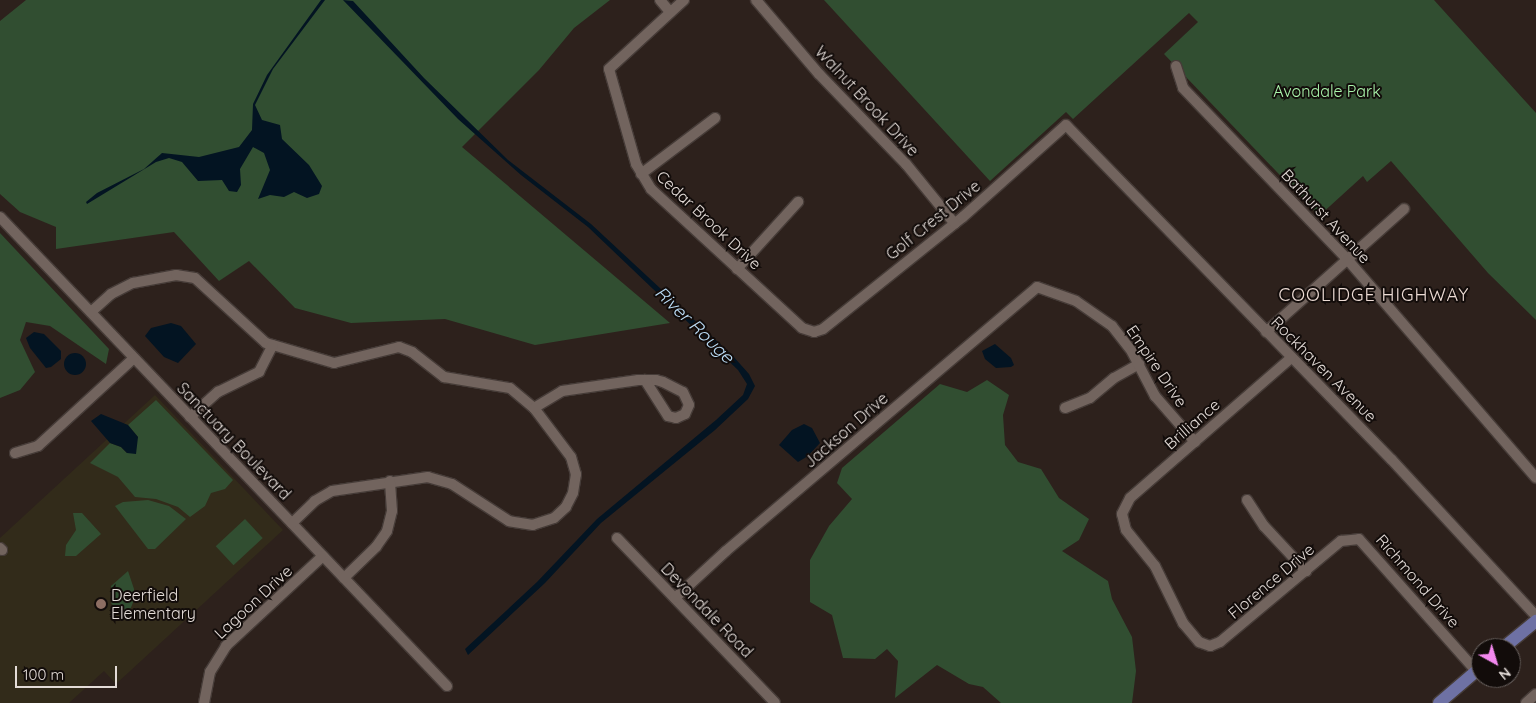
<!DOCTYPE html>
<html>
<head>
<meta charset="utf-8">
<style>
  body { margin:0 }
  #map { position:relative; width:1536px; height:703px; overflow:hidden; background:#2d211c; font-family:Quicksand,sans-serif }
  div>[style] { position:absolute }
  .education>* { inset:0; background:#322b1a }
  .green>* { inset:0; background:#314e31; transform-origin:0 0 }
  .water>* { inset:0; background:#031422 }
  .round { border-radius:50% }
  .roads { filter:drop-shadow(1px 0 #463c38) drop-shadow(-1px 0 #463c38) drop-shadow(0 1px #463c38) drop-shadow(0 -1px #463c38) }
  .minor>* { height:10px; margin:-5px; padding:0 5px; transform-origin:5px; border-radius:5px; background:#72645e }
  .major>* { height:12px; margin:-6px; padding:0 6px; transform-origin:6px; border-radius:6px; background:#6e71a4 }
  .dots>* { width:14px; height:14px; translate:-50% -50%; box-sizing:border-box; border:2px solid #120c0a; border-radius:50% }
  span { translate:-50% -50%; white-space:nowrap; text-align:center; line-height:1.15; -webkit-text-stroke:4px #120c0a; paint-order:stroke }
  .park-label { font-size:16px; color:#aaf5ab }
  .street-label { font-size:16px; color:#e3dbd7 }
  .poi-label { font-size:16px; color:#e3dbd7 }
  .left { translate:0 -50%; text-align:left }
  .neighbourhood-label { font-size:18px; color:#ecdbd4; letter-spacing:1px }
  .water-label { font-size:18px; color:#bbdcf6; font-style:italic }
  .north { position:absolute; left:1471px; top:638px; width:50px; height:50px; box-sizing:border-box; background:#120c0a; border:1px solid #665f5c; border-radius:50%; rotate:141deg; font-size:14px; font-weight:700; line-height:20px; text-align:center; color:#e3dbd7 }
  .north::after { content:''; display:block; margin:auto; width:18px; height:22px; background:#f489ef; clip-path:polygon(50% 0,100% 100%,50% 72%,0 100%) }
  .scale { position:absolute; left:15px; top:666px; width:102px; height:22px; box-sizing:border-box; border:2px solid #e3dbd7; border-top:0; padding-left:6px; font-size:15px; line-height:18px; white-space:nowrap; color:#e3dbd7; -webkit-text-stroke:4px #120c0a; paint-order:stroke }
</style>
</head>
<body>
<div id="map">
  <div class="education">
    <i style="clip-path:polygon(155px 395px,283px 530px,116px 684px,104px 671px,69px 703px,0 703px,0 538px)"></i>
  </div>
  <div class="green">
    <i style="clip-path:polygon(26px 0,610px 0,574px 28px,539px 70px,462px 147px,670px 323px,535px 345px,445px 319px,351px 323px,295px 308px,249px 261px,219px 281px,174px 232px,56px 249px,56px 227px,20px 212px,0 194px,0 21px)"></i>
    <i style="clip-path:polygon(824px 0,1434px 0,1536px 113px,1536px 320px,1488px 273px,1391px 161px,1367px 182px,1363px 176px,1319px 216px,1164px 54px,1198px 22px,1189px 13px,1073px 119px,1066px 112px,990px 181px)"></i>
    <i style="clip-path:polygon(0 233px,109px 349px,106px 364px,50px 326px,26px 322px,20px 340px,35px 372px,20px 390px,0 398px)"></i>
    <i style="clip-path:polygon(987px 380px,1009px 395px,1003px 415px,1005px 445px,1018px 462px,1041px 469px,1059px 498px,1089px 519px,1079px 540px,1062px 551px,1108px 581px,1112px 599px,1132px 637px,1136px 671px,1132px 703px,1001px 703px,983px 687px,969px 684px,937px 665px,895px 698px,898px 661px,887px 649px,875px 659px,843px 658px,832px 615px,810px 602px,810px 560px,829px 526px,852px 499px,837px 483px,842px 468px,940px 384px,967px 392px)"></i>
    <i style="clip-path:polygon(156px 400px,233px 480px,225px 489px,211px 493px,205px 506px,190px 517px,178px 507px,156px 499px,135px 497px,118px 477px,90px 463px,110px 443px,121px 447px,127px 453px,138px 437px,128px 425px)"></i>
    <i style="clip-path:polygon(148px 500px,169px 506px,186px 519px,155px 549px,148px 549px,115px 506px,123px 502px)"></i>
    <i style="clip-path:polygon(73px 513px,82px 513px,101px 534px,76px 556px,65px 556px,66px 545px,76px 530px)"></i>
    <i style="left:245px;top:519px;width:26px;height:40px;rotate:47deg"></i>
    <i style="clip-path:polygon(128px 571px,134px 589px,134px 600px,126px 620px,111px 603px,111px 586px)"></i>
  </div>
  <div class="water">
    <i style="clip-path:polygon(321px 0,325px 0,273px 69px,255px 105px,262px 120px,280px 125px,282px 139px,309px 165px,322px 186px,319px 194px,307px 198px,294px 192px,284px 197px,270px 195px,258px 199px,270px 170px,264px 153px,253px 147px,240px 169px,241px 185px,237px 192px,229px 191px,222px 180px,198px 181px,182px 162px,169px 158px,156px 162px,87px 204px,86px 202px,97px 193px,144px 169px,162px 153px,199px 157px,239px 147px,252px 130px,253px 104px,267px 75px)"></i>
    <i style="clip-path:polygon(343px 0,353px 1px,424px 78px,508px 160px,591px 224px,732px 355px,749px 374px,755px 386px,748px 399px,715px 430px,601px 523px,545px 583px,468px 655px,465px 649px,537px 582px,597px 519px,716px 420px,743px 395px,747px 384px,738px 370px,588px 227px,521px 175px,458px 119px)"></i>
    <i style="clip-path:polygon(171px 323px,181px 326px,196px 344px,178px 363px,164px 357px,145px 336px,151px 328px)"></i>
    <i style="clip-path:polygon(34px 332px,44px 334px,61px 351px,61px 359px,51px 367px,46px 368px,30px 348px,26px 338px)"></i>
    <i style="clip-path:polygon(995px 344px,1011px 358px,1014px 365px,1011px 367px,996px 368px,985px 359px,982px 351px)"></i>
    <i class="round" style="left:64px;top:353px;width:22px;height:22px"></i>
    <i style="clip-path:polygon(101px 414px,128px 425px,138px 437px,136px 454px,127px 453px,121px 447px,110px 443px,91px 421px)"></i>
    <i style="clip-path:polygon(804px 424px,812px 428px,820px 443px,808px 456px,798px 462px,779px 445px,792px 430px)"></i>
  </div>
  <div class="roads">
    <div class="minor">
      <i style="left:660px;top:0;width:16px;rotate:50deg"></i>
      <i style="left:684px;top:0;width:102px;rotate:137.4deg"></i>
      <i style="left:609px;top:69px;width:99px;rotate:74.1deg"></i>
      <i style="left:636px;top:164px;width:29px;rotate:59deg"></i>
      <i style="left:651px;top:189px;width:205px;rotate:42.6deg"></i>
      <i style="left:802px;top:328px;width:13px;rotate:18deg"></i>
      <i style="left:814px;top:332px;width:9px;rotate:-18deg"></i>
      <i style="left:823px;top:329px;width:179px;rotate:-38.7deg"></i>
      <i style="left:963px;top:217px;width:138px;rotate:-41.8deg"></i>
      <i style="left:1066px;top:125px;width:467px;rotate:45.8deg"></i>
      <i style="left:1392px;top:460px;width:212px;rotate:47.3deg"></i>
      <i style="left:756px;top:0;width:97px;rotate:49.6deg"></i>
      <i style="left:819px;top:74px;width:125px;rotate:46deg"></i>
      <i style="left:906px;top:164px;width:77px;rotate:50.8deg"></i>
      <i style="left:1176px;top:66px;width:23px;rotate:72deg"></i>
      <i style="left:1183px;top:88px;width:237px;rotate:46.2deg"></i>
      <i style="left:1347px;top:259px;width:289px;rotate:49.2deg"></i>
      <i style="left:641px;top:174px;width:93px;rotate:-37.1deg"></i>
      <i style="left:0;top:217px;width:648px;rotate:46.38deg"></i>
      <i style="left:737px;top:269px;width:91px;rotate:-47.7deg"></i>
      <i style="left:91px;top:312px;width:27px;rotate:-42deg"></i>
      <i style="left:111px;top:294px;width:25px;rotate:-27deg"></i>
      <i style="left:133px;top:283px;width:44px;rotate:-10.5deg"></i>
      <i style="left:176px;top:275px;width:19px;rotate:9deg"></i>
      <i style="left:195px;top:278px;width:96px;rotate:42.5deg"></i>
      <i style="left:266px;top:343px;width:71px;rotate:16.4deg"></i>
      <i style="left:334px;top:363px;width:67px;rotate:-13.8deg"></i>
      <i style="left:399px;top:347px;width:14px;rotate:21deg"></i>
      <i style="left:412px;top:352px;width:41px;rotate:38deg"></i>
      <i style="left:444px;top:377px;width:67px;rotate:9.5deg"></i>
      <i style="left:510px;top:388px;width:31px;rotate:40deg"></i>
      <i style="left:534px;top:408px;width:61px;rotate:52.9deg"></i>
      <i style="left:571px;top:457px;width:18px;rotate:74deg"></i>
      <i style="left:576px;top:474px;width:19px;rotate:99deg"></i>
      <i style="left:573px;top:493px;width:16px;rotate:117deg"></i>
      <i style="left:566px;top:507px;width:16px;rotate:137deg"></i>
      <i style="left:554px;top:518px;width:22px;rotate:162deg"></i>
      <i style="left:533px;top:525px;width:24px;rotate:-171deg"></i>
      <i style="left:509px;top:521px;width:68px;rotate:-147deg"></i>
      <i style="left:452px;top:484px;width:25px;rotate:-164deg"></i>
      <i style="left:428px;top:477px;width:97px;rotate:171.7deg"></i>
      <i style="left:332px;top:491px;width:20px;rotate:150deg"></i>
      <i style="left:315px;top:501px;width:32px;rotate:136deg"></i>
      <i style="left:1266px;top:332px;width:185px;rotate:-41.7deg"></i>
      <i style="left:1291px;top:358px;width:213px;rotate:139deg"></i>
      <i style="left:1130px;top:498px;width:18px;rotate:117deg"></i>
      <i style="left:1122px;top:514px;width:16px;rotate:76deg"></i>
      <i style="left:1126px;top:530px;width:46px;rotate:51.1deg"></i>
      <i style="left:1155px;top:566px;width:64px;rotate:63.8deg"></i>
      <i style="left:1183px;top:623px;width:25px;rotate:50deg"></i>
      <i style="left:1199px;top:642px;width:12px;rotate:20deg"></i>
      <i style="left:1210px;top:646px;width:11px;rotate:-22deg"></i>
      <i style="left:1220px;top:642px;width:158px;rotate:-39.9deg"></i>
      <i style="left:1341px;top:541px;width:18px;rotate:-6deg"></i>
      <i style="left:1359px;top:539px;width:176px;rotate:48.4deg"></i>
      <i style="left:534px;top:408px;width:33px;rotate:-31deg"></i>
      <i style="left:562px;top:391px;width:77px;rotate:-8.2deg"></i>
      <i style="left:638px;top:380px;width:18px"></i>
      <i style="left:656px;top:380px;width:7px;rotate:16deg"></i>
      <i style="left:663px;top:382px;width:22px;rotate:27deg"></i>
      <i style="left:683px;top:392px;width:14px;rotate:65deg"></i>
      <i style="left:689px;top:405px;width:10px;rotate:114deg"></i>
      <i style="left:685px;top:414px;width:10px;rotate:156deg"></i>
      <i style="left:676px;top:418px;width:8px;rotate:-166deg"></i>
      <i style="left:668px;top:416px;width:43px;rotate:-122.6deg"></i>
      <i style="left:1065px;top:408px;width:27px;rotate:-22deg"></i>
      <i style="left:1090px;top:398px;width:31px;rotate:-40deg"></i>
      <i style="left:1114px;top:378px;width:29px;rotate:-29deg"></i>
      <i style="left:190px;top:417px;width:38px;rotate:-42deg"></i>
      <i style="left:218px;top:392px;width:46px;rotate:-26deg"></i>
      <i style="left:259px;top:372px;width:30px;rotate:-63deg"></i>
      <i style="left:15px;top:453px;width:24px;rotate:-17deg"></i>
      <i style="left:38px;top:446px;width:130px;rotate:-42.5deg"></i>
      <i style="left:1247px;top:500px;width:31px;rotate:57deg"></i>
      <i style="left:1264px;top:526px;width:62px;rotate:47deg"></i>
      <i style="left:617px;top:538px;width:228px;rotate:46.2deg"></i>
      <i style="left:0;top:548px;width:3px;rotate:45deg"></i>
      <i style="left:344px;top:578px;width:45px;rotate:-44.1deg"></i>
      <i style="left:376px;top:547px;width:19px;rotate:-55deg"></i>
      <i style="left:387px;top:531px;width:21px;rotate:-76deg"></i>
      <i style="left:392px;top:511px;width:30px;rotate:-94deg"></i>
      <i style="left:675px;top:598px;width:69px;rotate:-42.7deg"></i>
      <i style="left:726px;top:551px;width:408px;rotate:-40.3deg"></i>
      <i style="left:1037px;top:287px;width:41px;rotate:19.7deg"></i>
      <i style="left:1076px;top:301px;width:44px;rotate:34.8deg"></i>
      <i style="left:1112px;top:326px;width:33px;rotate:52deg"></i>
      <i style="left:1132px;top:352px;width:50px;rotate:62.4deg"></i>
      <i style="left:1155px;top:396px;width:61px;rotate:49deg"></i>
      <i style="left:204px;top:703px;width:32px;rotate:-79deg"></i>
      <i style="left:210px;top:672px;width:31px;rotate:-58deg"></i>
      <i style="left:226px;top:646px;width:132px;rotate:-42.9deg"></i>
      <i style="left:1526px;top:703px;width:13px;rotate:-42deg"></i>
    </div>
    <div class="major">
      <i style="left:1503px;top:648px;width:43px;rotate:-39.3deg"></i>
      <i style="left:1439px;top:703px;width:55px;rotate:-40.6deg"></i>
    </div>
  </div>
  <div class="dots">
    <i style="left:101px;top:604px;background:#8d6e63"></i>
  </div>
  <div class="park-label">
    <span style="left:1327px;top:91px">Avondale Park</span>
  </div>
  <div class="street-label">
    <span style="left:867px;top:101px;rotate:47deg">Walnut Brook Drive</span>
    <span style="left:1326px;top:216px;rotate:47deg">Bathurst Avenue</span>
    <span style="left:709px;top:220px;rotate:43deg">Cedar Brook Drive</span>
    <span style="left:933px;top:220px;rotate:-39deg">Golf Crest Drive</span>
    <span style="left:1157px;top:366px;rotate:56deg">Empire Drive</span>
    <span style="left:1324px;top:369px;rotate:45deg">Rockhaven Avenue</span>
    <span style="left:1192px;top:424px;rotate:-41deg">Brilliance</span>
    <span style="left:846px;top:430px;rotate:-41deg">Jackson Drive</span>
    <span style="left:234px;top:441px;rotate:46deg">Sanctuary Boulevard</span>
    <span style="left:1271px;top:581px;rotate:-40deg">Florence Drive</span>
    <span style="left:1418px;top:581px;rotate:49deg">Richmond Drive</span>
    <span style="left:253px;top:602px;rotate:-43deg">Lagoon Drive</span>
    <span style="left:707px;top:610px;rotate:46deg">Devondale Road</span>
  </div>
  <div class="poi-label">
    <span class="left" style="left:111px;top:604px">Deerfield<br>Elementary</span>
  </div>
  <div class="neighbourhood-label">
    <span style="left:1374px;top:295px">COOLIDGE HIGHWAY</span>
  </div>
  <div class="water-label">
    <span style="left:694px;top:325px;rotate:44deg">River Rouge</span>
  </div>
  <div class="north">N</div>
  <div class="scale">100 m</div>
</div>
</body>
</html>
